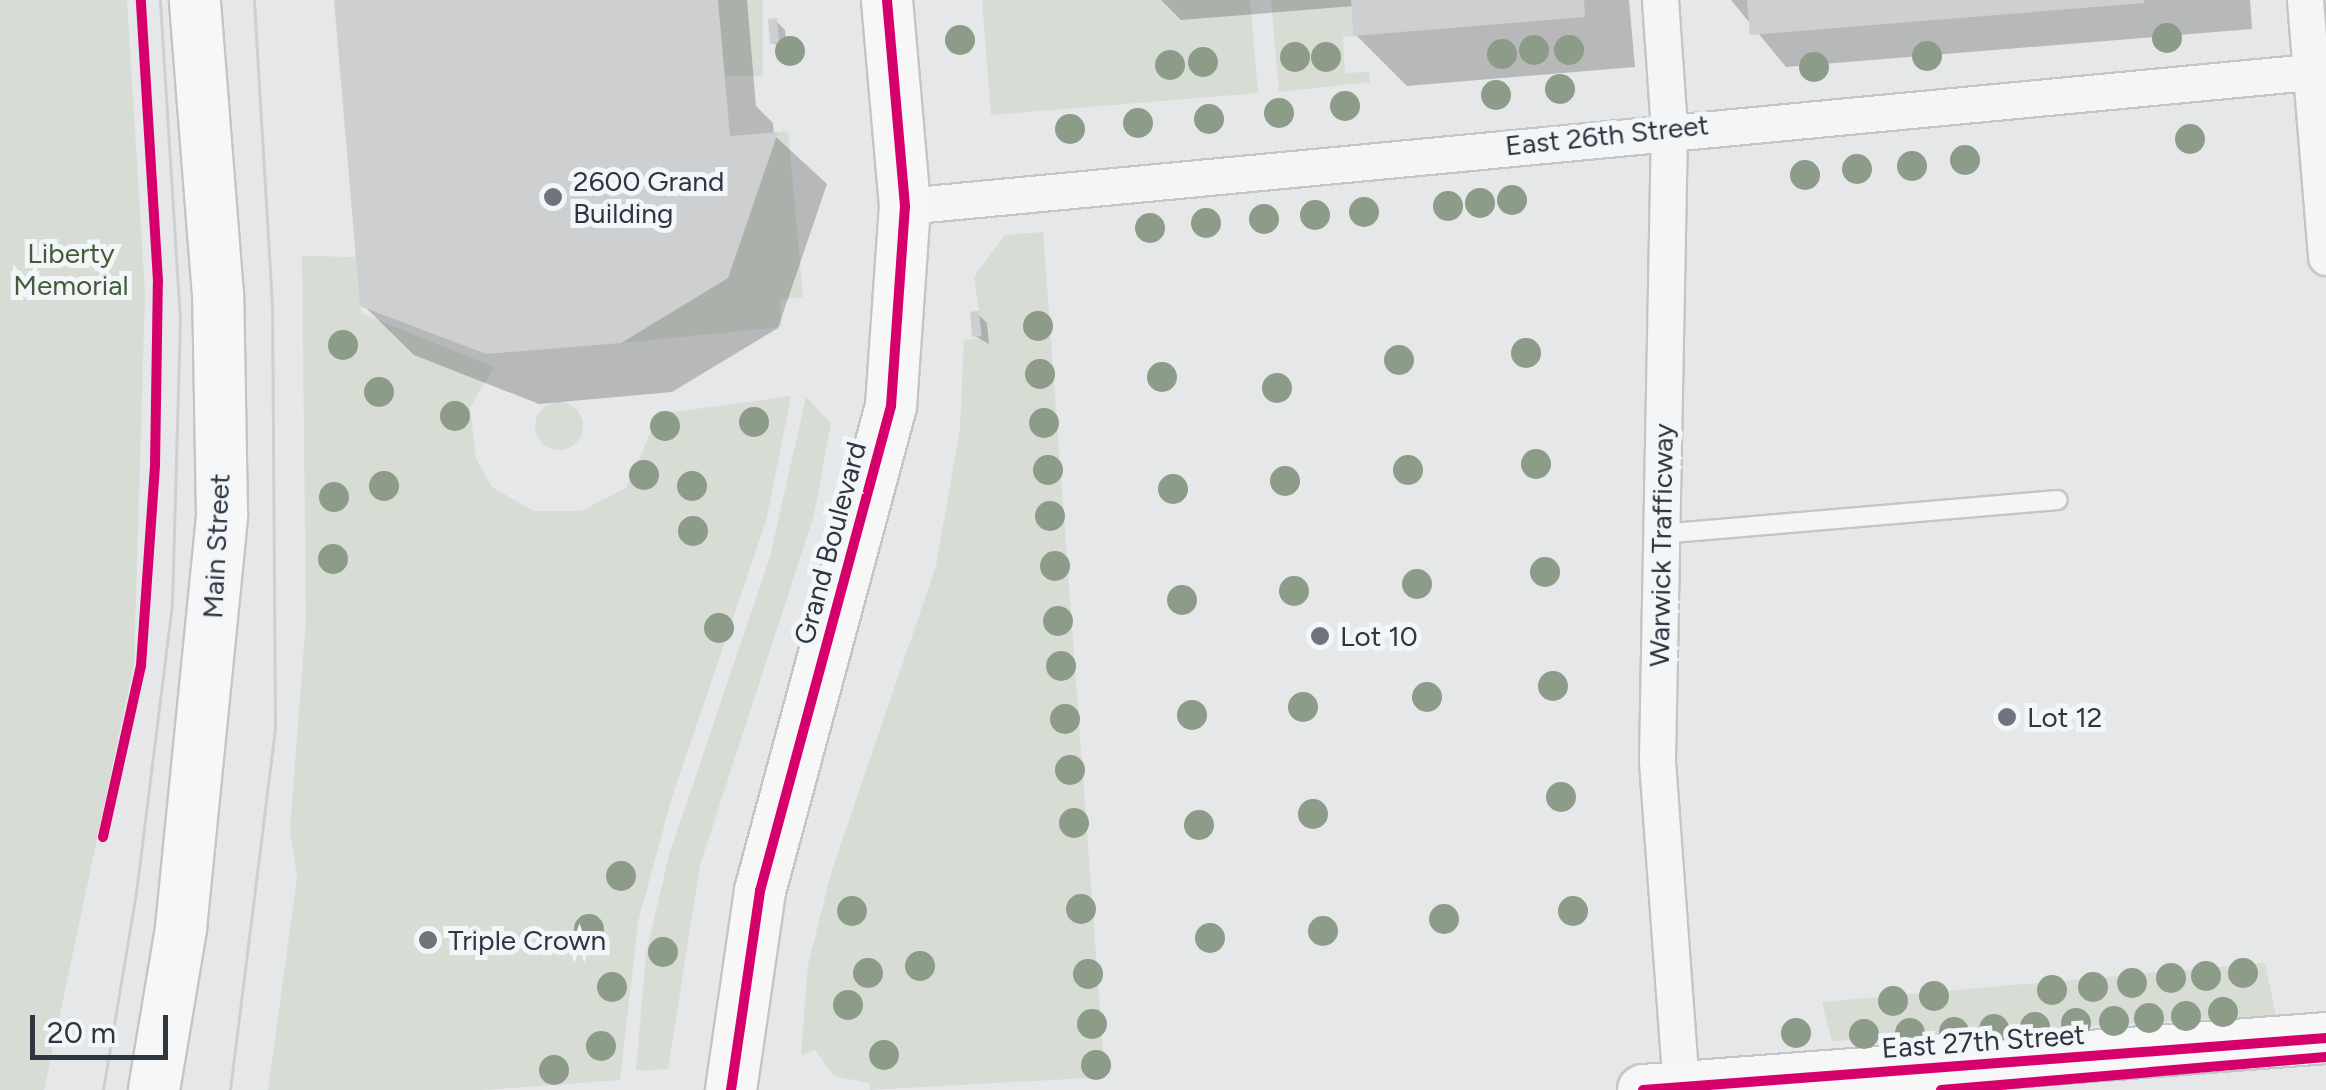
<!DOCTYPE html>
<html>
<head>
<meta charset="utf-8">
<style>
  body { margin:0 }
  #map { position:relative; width:2326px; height:1090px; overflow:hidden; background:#e5e7e9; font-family:Figtree,sans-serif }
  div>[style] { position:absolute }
  .green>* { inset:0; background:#d7dcd5; transform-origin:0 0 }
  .round { border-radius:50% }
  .shadow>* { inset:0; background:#0003 }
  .building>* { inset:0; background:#cdcfd1; transform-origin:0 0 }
  .roads { filter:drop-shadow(2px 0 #c3c5c7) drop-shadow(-2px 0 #c3c5c7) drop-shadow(0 2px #c3c5c7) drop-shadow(0 -2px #c3c5c7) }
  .lane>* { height:18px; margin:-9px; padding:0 9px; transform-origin:9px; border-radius:9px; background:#f4f5f6 }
  .street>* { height:35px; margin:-17.5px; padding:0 17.5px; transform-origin:17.5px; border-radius:17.5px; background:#f4f5f6 }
  .secondary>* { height:50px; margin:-25px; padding:0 25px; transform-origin:25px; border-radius:25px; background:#f7f7f8 }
  .tram>* { height:2.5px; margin:-1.25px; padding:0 1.25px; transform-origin:1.25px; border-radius:1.25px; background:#cdcfd1 }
  .cycleway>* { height:10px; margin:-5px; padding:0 5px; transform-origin:5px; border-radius:5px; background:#d6006c }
  .trees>* { width:30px; height:30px; margin:-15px; border-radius:50%; background:#8d9b89 }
  .dots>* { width:28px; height:28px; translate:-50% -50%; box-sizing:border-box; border:5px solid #f3f6f8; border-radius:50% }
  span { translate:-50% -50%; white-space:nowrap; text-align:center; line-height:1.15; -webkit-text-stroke:10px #f3f6f8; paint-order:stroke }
  .street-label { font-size:28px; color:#2d3641 }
  .poi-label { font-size:28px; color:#2d3641 }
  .left { translate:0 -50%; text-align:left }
  .park-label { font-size:28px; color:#455c3b }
  .scale { position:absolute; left:30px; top:1015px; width:138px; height:45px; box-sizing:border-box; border:5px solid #2d3641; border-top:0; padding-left:12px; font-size:30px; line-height:35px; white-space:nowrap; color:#2d3641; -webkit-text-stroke:8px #f3f6f8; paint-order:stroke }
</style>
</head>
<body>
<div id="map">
  <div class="green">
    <i style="clip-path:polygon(0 0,127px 0,145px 294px,134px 663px,44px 1090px,0 1090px)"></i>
    <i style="left:718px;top:0;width:45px;height:76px"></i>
    <i style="clip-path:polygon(982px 0,1250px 0,1258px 93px,991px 115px)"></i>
    <i style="clip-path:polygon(1271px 0,1351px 0,1353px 36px,1343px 37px,1345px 73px,1369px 72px,1370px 82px,1279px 92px)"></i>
    <i style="clip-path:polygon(788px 131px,803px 297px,780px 300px,782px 327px,621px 343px,728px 278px,778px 132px)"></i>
    <i style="clip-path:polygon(1043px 232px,1105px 1077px,870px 1090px,869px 1083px,834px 1076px,815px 1050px,801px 1055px,808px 965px,831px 873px,936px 566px,960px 428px,964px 340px,983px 338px,974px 277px,1005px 235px)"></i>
    <i style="clip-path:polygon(302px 256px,356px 257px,361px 313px,494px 367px,470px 407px,476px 459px,492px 487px,533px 511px,581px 511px,626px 488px,659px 414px,791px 396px,766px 521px,672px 797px,638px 922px,620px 1080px,483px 1090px,268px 1090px,297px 878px,290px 830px,306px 619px)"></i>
    <i style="clip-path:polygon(806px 397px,831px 423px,814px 515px,700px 865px,668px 1069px,636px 1071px,646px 954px,669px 855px,770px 557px)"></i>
    <i class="round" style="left:535px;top:402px;width:48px;height:48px"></i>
    <i style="clip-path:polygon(2265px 963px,2276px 1015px,1832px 1041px,1822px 1002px)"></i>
  </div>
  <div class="shadow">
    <i style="clip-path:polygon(337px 0,747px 0,756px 106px,773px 123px,774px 135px,827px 184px,778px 328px,672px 392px,539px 404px,414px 355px,363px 305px)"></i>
    <i style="clip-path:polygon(1161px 0,1629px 0,1635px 67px,1407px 86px,1356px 35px,1354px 6px,1181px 20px)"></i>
    <i style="clip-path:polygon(1731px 0,2250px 0,2252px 29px,1786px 67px)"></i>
    <i style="clip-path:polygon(776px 21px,785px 30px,787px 51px,773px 43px)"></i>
    <i style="clip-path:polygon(978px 314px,987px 323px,989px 344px,975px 336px)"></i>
  </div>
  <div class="building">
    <i style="clip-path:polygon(334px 0,718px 0,730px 136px,778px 132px,728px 278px,621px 343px,486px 354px,360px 306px)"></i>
    <i style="clip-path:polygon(1351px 0,1584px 0,1585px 17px,1353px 36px)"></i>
    <i style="clip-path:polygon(1747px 0,2144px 0,2144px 3px,1750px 35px)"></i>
    <i style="left:777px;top:18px;width:25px;height:9px;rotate:85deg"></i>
    <i style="left:979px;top:311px;width:25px;height:9px;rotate:85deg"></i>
  </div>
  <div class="roads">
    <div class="lane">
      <i style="left:1661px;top:534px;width:398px;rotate:-4.9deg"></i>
    </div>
    <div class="street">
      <i style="left:1660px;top:0;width:128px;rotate:86deg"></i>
      <i style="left:1669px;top:128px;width:633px;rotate:91.09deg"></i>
      <i style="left:1657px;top:761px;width:330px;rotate:85.8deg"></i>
      <i style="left:2305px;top:0;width:258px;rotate:85.3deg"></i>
      <i style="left:905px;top:206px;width:1411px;rotate:-5.45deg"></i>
    </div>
    <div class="secondary">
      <i style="left:154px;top:1090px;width:164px;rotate:-80.5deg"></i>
      <i style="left:181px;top:928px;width:416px;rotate:-84.3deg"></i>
      <i style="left:222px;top:514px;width:219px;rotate:-91deg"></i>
      <i style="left:218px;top:295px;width:296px;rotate:-94.5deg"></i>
      <i style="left:731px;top:1090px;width:201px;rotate:-81.7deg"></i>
      <i style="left:760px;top:891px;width:502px;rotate:-74.88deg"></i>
      <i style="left:891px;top:406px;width:200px;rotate:-86deg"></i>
      <i style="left:905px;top:206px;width:207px;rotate:-95deg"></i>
      <i style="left:1643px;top:1090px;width:685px;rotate:-4.35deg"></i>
    </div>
  </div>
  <div class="tram">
    <i style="left:103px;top:1090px;width:200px;rotate:-80.5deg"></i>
    <i style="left:136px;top:893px;width:291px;rotate:-82.9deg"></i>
    <i style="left:172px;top:604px;width:284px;rotate:-88.4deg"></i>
    <i style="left:180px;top:320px;width:321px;rotate:-93.6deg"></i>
    <i style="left:230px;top:1090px;width:366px;rotate:-82.9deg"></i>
    <i style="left:275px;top:727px;width:422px;rotate:-90.4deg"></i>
    <i style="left:272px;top:305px;width:306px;rotate:-93.4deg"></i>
  </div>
  <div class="cycleway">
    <i style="left:103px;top:837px;width:175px;rotate:-77.5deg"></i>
    <i style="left:141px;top:666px;width:201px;rotate:-86deg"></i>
    <i style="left:155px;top:465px;width:184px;rotate:-89.1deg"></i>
    <i style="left:158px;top:281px;width:282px;rotate:-93.5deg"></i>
    <i style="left:731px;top:1090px;width:201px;rotate:-81.7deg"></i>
    <i style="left:760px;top:891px;width:502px;rotate:-74.88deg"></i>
    <i style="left:891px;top:406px;width:200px;rotate:-86deg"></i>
    <i style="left:905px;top:206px;width:207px;rotate:-95deg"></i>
    <i style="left:1643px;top:1090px;width:685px;rotate:-4.35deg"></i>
    <i style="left:1941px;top:1090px;width:386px;rotate:-4.9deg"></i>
  </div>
  <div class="trees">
    <i style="left:2167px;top:38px"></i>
    <i style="left:960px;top:40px"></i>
    <i style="left:1534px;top:50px"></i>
    <i style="left:1569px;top:50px"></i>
    <i style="left:790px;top:51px"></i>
    <i style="left:1502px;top:54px"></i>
    <i style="left:1927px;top:56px"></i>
    <i style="left:1295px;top:57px"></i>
    <i style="left:1326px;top:57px"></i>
    <i style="left:1203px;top:62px"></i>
    <i style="left:1170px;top:65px"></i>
    <i style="left:1814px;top:67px"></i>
    <i style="left:1560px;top:89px"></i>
    <i style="left:1496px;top:95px"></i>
    <i style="left:1345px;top:106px"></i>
    <i style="left:1279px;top:113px"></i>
    <i style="left:1209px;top:119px"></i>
    <i style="left:1138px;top:123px"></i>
    <i style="left:1070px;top:129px"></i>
    <i style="left:2190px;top:139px"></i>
    <i style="left:1965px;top:160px"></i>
    <i style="left:1912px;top:166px"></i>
    <i style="left:1857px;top:169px"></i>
    <i style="left:1805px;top:175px"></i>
    <i style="left:1512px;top:200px"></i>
    <i style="left:1480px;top:203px"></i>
    <i style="left:1448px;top:206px"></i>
    <i style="left:1364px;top:212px"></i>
    <i style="left:1315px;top:215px"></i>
    <i style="left:1264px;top:219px"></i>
    <i style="left:1206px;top:223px"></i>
    <i style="left:1150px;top:228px"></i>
    <i style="left:1038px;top:326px"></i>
    <i style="left:343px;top:345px"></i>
    <i style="left:1526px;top:353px"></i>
    <i style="left:1399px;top:360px"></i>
    <i style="left:1040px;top:374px"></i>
    <i style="left:1162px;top:377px"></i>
    <i style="left:1277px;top:388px"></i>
    <i style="left:379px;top:392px"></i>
    <i style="left:455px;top:416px"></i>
    <i style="left:754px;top:422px"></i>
    <i style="left:1044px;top:423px"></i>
    <i style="left:665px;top:426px"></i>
    <i style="left:1536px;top:464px"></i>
    <i style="left:1048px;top:470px"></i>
    <i style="left:1408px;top:470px"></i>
    <i style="left:644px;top:475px"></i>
    <i style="left:1285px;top:481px"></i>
    <i style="left:384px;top:486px"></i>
    <i style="left:692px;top:486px"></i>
    <i style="left:1173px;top:489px"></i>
    <i style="left:334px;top:497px"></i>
    <i style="left:1050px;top:516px"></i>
    <i style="left:693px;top:531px"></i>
    <i style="left:333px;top:559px"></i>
    <i style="left:1055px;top:566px"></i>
    <i style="left:1545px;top:572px"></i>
    <i style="left:1417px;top:584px"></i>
    <i style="left:1294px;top:591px"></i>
    <i style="left:1182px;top:600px"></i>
    <i style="left:1058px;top:621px"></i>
    <i style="left:719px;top:628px"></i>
    <i style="left:1061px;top:666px"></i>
    <i style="left:1553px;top:686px"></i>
    <i style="left:1427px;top:697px"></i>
    <i style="left:1303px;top:707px"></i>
    <i style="left:1192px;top:715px"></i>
    <i style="left:1065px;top:719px"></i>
    <i style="left:1070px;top:770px"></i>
    <i style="left:1561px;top:797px"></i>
    <i style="left:1313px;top:814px"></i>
    <i style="left:1074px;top:823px"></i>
    <i style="left:1199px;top:825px"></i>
    <i style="left:621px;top:876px"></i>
    <i style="left:1081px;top:909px"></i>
    <i style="left:852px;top:911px"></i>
    <i style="left:1573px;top:911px"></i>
    <i style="left:1444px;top:919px"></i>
    <i style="left:589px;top:929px"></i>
    <i style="left:1323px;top:931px"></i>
    <i style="left:1210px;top:938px"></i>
    <i style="left:663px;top:952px"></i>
    <i style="left:920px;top:966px"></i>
    <i style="left:868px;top:973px"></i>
    <i style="left:2243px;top:973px"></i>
    <i style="left:1088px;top:974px"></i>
    <i style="left:2206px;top:976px"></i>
    <i style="left:2171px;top:978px"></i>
    <i style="left:2132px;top:983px"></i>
    <i style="left:612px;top:987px"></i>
    <i style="left:2093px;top:987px"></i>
    <i style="left:2052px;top:990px"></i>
    <i style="left:1934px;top:996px"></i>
    <i style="left:1893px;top:1001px"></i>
    <i style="left:848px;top:1005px"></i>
    <i style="left:2223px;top:1012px"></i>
    <i style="left:2186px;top:1016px"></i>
    <i style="left:2149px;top:1018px"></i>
    <i style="left:2114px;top:1021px"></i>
    <i style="left:2076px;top:1023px"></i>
    <i style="left:1092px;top:1024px"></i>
    <i style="left:2035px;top:1027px"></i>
    <i style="left:1994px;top:1029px"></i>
    <i style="left:1954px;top:1032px"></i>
    <i style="left:1796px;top:1033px"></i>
    <i style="left:1910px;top:1033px"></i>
    <i style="left:1864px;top:1034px"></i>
    <i style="left:601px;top:1046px"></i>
    <i style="left:884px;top:1055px"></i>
    <i style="left:1096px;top:1065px"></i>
    <i style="left:554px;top:1070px"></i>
  </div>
  <div class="dots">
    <i style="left:553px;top:197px;background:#6d747c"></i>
    <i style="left:1320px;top:636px;background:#6d747c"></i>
    <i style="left:2007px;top:717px;background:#6d747c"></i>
    <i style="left:428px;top:940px;background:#6d747c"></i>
  </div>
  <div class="street-label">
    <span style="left:1607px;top:135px;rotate:-6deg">East 26th Street</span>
    <span style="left:830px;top:543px;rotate:-75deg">Grand Boulevard</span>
    <span style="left:1661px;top:545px;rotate:-89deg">Warwick Trafficway</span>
    <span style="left:216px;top:546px;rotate:-87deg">Main Street</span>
    <span style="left:1983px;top:1041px;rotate:-4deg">East 27th Street</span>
  </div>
  <div class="poi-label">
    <span class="left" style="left:573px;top:197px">2600 Grand<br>Building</span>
    <span class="left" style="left:1340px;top:636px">Lot 10</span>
    <span class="left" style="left:2027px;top:717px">Lot 12</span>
    <span class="left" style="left:448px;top:940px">Triple Crown</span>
  </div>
  <div class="park-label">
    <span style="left:71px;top:269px">Liberty<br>Memorial</span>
  </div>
  <div class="scale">20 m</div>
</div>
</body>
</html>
